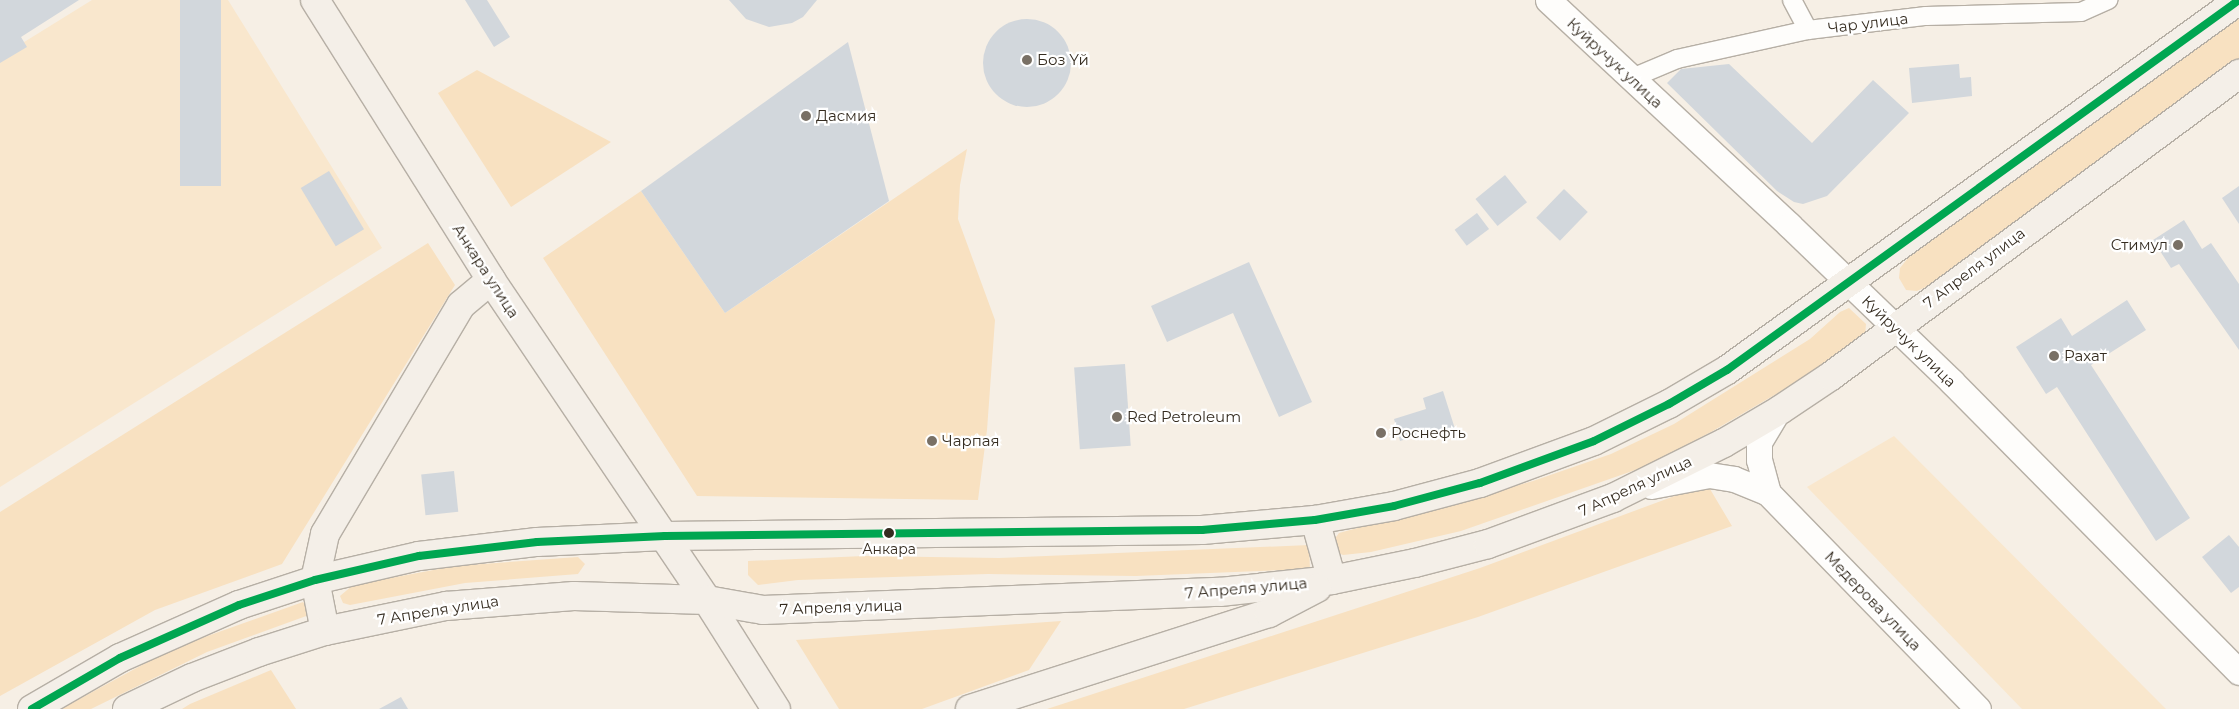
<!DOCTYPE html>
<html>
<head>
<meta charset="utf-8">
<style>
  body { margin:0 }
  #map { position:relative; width:2239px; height:709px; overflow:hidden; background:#f6efe5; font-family:Montserrat,sans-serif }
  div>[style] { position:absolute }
  .built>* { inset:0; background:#f9e7cd }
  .green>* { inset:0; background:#f8e1c1 }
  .building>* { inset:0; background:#d2d7dc; transform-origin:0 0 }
  .round { border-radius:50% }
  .roads { filter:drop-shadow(1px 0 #b6afa5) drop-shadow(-1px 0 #b6afa5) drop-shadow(0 1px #b6afa5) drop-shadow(0 -1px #b6afa5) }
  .street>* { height:18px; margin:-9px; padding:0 9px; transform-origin:9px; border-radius:9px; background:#fefdfb }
  .secondary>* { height:25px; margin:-12.5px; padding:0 12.5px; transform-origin:12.5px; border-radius:12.5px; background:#fefdfb }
  .primary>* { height:28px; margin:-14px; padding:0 14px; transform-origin:14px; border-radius:14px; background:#f4efe8 }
  .bus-1>* { height:8px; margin:-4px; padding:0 4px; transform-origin:4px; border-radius:4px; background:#00a651 }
  .dots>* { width:14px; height:14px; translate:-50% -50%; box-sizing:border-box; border:2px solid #fff; border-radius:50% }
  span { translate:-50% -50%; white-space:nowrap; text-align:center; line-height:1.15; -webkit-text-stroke:4.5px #fff; paint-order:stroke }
  .bus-label { font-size:14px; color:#352c20 }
  .street-label { font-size:15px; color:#352c20 }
  .poi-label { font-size:15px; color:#352c20 }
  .left { translate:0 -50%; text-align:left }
  .right { translate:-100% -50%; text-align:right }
</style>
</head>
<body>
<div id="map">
  <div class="built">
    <i style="clip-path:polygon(92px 0,228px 0,382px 248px,0 487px,0 57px)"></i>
    <i style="clip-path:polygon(1894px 436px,2166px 709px,2022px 709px,1807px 487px)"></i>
  </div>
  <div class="green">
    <i style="clip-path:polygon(2239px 17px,2239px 60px,1928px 286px,1917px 291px,1906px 290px,1899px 278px,1900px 268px,1908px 258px)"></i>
    <i style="clip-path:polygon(477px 70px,611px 142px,511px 207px,438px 93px)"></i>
    <i style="clip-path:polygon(967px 149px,960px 185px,958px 219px,995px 320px,987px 430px,978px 500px,697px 496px,543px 258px,641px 191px,725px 313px)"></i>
    <i style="clip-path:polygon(428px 243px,455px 285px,282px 564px,155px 610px,0 696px,0 512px)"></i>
    <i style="clip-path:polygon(1849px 308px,1866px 324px,1865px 336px,1829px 363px,1711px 432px,1641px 468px,1461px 531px,1371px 552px,1343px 555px,1336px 552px,1334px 540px,1339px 533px,1533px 481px,1611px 454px,1674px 424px,1810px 339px,1840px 312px)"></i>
    <i style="clip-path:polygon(1707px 484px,1732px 526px,1478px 617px,1184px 709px,1047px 709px,1480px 568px)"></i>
    <i style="clip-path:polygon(1309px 545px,1310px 569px,1136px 576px,988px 574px,798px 580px,758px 585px,748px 575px,748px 561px,864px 556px,999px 558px)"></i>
    <i style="clip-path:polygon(578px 557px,585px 564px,578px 574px,465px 583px,350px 605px,343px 603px,340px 596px,353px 585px,455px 566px)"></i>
    <i style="clip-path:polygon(303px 602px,308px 607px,309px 615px,207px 652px,91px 709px,61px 709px,153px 659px,199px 639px)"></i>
    <i style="clip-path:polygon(1061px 621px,1029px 670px,922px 709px,839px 709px,796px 640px)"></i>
    <i style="clip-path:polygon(271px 670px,296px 709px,182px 709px,190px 704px)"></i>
  </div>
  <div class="building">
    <i style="clip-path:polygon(0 0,79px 0,21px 37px,27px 47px,0 63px)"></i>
    <i style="left:180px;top:0;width:41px;height:186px"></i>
    <i style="clip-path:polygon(465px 0,487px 0,510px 37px,494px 47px)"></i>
    <i style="clip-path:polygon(729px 0,817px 0,803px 17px,792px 23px,769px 27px,746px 19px)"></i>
    <i class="round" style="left:983px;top:19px;width:88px;height:88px"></i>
    <i style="clip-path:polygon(848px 42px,889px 201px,725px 313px,641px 191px)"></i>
    <i style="clip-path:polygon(1729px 64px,1812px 143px,1873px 80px,1909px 113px,1827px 196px,1803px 204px,1794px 202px,1777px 191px,1667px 83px,1681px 69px)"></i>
    <i style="clip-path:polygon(1959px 64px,1960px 78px,1971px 77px,1972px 96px,1912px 103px,1909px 68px)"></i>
    <i style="left:329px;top:171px;width:68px;height:33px;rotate:59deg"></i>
    <i style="left:1505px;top:175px;width:35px;height:38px;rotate:51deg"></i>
    <i style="clip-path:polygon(2239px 186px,2239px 224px,2222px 198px)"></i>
    <i style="left:1564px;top:189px;width:33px;height:40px;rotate:44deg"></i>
    <i style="left:1477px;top:213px;width:20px;height:28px;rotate:53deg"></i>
    <i style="clip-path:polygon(2184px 220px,2202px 249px,2211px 243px,2239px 284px,2239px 350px,2179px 264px,2171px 268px,2153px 240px)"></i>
    <i style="clip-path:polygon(1249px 262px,1312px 402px,1279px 417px,1233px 313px,1167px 342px,1151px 306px)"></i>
    <i style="clip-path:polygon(2127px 300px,2146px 330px,2091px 365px,2190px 518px,2156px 541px,2057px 387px,2046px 394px,2016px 347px,2061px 318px,2072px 336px)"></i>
    <i style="left:1125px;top:364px;width:82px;height:51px;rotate:86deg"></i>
    <i style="clip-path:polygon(1443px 391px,1456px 432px,1434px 439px,1432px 431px,1400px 441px,1394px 419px,1426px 409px,1423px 398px)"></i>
    <i style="left:454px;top:471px;width:41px;height:33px;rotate:84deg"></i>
    <i style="clip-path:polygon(2229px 535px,2239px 547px,2239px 587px,2231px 593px,2202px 557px)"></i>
    <i style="clip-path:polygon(401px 697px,408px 709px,379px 709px)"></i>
  </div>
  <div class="roads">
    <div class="street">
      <i style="left:1792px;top:0;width:34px;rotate:62deg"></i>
      <i style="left:1632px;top:78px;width:49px;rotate:-22.9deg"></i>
      <i style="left:1677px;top:59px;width:134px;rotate:-12.5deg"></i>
      <i style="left:1808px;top:30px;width:119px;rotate:-6.8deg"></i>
      <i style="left:1926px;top:16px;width:155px;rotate:-1.5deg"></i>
      <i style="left:2081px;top:12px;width:30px;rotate:-24deg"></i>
    </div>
    <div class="secondary">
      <i style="left:1548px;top:0;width:330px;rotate:43deg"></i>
      <i style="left:1789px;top:225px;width:226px;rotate:43.9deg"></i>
      <i style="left:1952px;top:382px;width:408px;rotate:45.3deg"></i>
      <i style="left:1651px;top:486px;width:59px;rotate:-10.7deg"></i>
      <i style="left:1709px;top:475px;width:25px;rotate:9deg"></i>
      <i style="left:1734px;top:479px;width:37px;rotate:22deg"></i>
      <i style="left:1768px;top:493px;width:301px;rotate:45.8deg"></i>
      <i style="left:1768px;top:493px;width:34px;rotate:-105deg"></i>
      <i style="left:1759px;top:460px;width:18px;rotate:-90deg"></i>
      <i style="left:1759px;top:442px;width:35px;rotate:-59deg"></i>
    </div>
    <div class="primary">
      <i style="left:315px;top:0;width:331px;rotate:57.8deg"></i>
      <i style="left:491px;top:280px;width:386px;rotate:56deg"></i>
      <i style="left:707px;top:600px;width:129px;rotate:57.7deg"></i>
      <i style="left:1315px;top:520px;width:62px;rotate:74.2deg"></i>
      <i style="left:325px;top:631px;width:52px;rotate:-101.1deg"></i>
      <i style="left:315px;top:580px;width:47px;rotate:-77.7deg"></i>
      <i style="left:325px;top:534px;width:266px;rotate:-59.3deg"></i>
      <i style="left:461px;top:305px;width:39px;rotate:-40deg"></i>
      <i style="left:32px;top:709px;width:102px;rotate:-30.1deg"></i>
      <i style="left:120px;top:658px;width:130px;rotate:-24deg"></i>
      <i style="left:239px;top:605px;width:80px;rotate:-18.2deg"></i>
      <i style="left:315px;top:580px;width:107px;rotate:-13deg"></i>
      <i style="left:419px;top:556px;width:119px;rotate:-6.8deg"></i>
      <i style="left:537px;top:542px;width:128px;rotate:-2.7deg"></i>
      <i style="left:665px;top:536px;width:537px;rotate:-0.64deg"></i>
      <i style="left:1202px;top:530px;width:113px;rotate:-5.1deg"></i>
      <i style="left:1315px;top:520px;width:80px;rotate:-10deg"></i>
      <i style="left:1394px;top:506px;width:89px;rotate:-15deg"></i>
      <i style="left:1480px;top:483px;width:121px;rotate:-20.2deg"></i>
      <i style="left:1594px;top:441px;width:84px;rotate:-26.3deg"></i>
      <i style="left:1669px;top:404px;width:67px;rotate:-30.4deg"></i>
      <i style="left:1727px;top:370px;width:632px;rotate:-35.85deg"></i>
      <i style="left:127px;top:709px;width:72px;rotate:-25.5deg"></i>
      <i style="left:192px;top:678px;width:72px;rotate:-21.2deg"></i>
      <i style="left:259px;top:652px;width:69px;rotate:-17.7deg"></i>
      <i style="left:325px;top:631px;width:124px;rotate:-11.7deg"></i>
      <i style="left:446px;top:606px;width:128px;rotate:-4.5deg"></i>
      <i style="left:574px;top:596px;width:133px;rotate:1.7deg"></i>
      <i style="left:707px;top:600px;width:57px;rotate:10.1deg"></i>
      <i style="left:763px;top:610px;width:457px;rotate:-2.3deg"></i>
      <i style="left:1220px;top:592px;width:113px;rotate:-6.1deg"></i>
      <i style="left:1332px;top:580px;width:85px;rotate:-11.6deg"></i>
      <i style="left:1415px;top:563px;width:75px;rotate:-14.6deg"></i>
      <i style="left:1488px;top:544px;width:133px;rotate:-20.2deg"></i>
      <i style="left:1613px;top:498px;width:124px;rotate:-26.4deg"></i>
      <i style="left:1724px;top:443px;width:65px;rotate:-30.5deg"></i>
      <i style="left:1780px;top:410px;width:61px;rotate:-33.7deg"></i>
      <i style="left:1831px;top:376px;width:508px;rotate:-36.51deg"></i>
      <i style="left:970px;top:709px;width:314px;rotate:-17.8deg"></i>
      <i style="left:1269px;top:613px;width:54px;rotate:-27.5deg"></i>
    </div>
  </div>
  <div class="bus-1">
    <i style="left:32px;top:709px;width:102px;rotate:-30.1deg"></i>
    <i style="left:120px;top:658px;width:130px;rotate:-24deg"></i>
    <i style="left:239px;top:605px;width:80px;rotate:-18.2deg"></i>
    <i style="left:315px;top:580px;width:107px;rotate:-13deg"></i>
    <i style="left:419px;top:556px;width:119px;rotate:-6.8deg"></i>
    <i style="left:537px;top:542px;width:128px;rotate:-2.7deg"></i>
    <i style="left:665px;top:536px;width:537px;rotate:-0.64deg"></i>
    <i style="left:1202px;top:530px;width:113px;rotate:-5.1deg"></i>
    <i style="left:1315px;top:520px;width:80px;rotate:-10deg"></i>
    <i style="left:1394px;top:506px;width:89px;rotate:-15deg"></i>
    <i style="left:1480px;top:483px;width:121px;rotate:-20.2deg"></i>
    <i style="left:1594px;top:441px;width:84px;rotate:-26.3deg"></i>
    <i style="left:1669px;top:404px;width:67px;rotate:-30.4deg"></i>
    <i style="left:1727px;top:370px;width:632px;rotate:-35.85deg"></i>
  </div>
  <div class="dots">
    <i style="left:1027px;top:60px;background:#797065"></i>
    <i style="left:806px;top:116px;background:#797065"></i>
    <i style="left:2178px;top:245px;background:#797065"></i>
    <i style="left:2054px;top:356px;background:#797065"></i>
    <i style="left:1117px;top:417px;background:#797065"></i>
    <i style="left:1381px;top:433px;background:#797065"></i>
    <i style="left:932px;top:441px;background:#797065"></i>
    <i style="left:889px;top:533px;background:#352c20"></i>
  </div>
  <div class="bus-label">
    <span style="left:889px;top:549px">Анкара</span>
  </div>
  <div class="street-label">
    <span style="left:1868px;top:23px;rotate:-7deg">Чар улица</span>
    <span style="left:1615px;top:63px;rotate:43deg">Куйручук улица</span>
    <span style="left:1974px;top:268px;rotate:-37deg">7 Апреля улица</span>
    <span style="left:486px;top:271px;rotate:57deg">Анкара улица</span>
    <span style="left:1909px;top:341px;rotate:44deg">Куйручук улица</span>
    <span style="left:1635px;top:486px;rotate:-25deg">7 Апреля улица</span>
    <span style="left:1246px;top:588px;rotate:-5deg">7 Апреля улица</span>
    <span style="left:1873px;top:601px;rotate:46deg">Медерова улица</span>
    <span style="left:841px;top:607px;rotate:-2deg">7 Апреля улица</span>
    <span style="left:438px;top:610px;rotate:-9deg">7 Апреля улица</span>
  </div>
  <div class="poi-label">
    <span class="left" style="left:1037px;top:60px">Боз Үй</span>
    <span class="left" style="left:816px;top:116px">Дасмия</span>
    <span class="right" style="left:2168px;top:245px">Стимул</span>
    <span class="left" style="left:2064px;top:356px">Рахат</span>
    <span class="left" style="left:1127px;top:417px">Red Petroleum</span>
    <span class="left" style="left:1391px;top:433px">Роснефть</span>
    <span class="left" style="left:942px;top:441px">Чарпая</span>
  </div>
</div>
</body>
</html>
